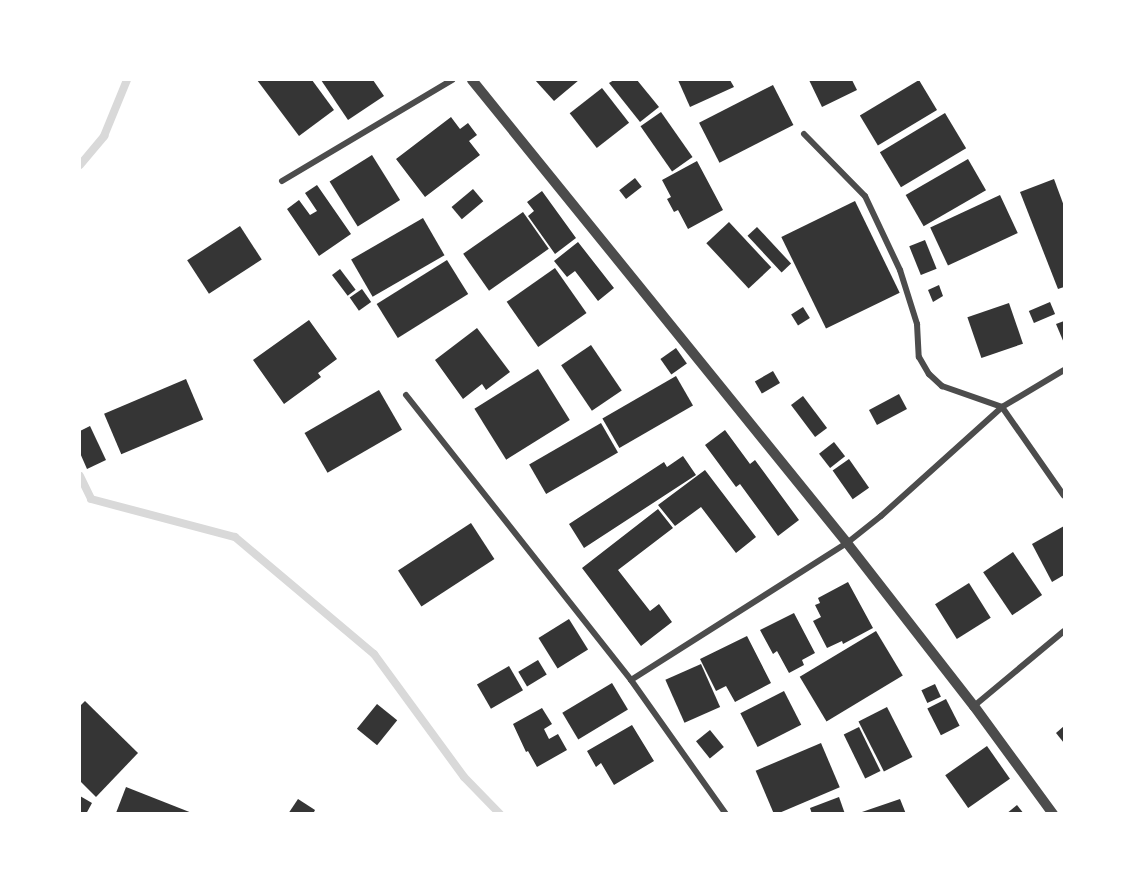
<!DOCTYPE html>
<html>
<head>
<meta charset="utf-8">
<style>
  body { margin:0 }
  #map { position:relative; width:1144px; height:893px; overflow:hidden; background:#fff; font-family:Georgia,serif }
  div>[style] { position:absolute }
  .stream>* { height:8px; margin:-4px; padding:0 4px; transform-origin:4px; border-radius:4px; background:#d9d9d9 }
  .building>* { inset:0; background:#353535; transform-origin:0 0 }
  .minor>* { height:6px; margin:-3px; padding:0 3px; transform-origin:3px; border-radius:3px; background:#4c4c4c }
  .tertiary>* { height:10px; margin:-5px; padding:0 5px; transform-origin:5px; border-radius:5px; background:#4c4c4c }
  span { translate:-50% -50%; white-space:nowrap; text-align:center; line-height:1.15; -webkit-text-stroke:4.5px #fff; paint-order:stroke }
  .frame { position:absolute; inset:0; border:81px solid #fff; pointer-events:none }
</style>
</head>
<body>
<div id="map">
  <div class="stream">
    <i style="left:80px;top:165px;width:38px;rotate:-50deg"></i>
    <i style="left:104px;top:136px;width:61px;rotate:-67.7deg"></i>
    <i style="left:80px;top:476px;width:25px;rotate:64deg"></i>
    <i style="left:91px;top:499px;width:149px;rotate:14.8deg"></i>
    <i style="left:235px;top:537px;width:182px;rotate:40.1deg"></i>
    <i style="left:374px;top:654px;width:152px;rotate:53.8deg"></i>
    <i style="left:464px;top:777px;width:52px;rotate:45.8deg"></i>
  </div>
  <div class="building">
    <i style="clip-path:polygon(257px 80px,312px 80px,334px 110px,299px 136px)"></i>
    <i style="clip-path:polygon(321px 80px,373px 80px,384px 96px,348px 120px)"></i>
    <i style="clip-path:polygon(535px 80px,579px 80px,554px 101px)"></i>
    <i style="clip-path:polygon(614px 80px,637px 80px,659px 107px,640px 122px,609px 83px)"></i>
    <i style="clip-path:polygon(678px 80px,730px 80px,734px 87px,690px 107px)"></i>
    <i style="clip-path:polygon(809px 80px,852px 80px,857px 90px,822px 107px)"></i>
    <i style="left:919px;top:80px;width:35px;height:69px;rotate:59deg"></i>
    <i style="left:773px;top:85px;width:45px;height:83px;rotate:63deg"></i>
    <i style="left:602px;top:88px;width:44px;height:41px;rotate:52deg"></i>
    <i style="left:661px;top:112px;width:55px;height:25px;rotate:55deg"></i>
    <i style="left:945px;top:113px;width:41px;height:76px;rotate:59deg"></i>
    <i style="clip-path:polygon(451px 117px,460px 129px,468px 123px,477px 135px,469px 141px,480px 155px,425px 197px,396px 159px)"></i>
    <i style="left:372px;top:155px;width:53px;height:50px;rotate:58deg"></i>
    <i style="left:968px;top:159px;width:36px;height:72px;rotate:60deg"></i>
    <i style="clip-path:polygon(697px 161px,723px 210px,688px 229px,678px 210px,674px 212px,667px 199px,671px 197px,662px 180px)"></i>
    <i style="left:635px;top:178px;width:11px;height:20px;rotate:52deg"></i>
    <i style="clip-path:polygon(1054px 179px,1064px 206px,1064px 287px,1058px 289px,1020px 192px)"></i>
    <i style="clip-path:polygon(317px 185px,351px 234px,319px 256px,287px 209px,299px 200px,310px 215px,317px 211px,305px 193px)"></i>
    <i style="left:473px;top:189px;width:16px;height:28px;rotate:50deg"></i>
    <i style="clip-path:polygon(542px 191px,576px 238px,555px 254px,528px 216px,534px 211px,527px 202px)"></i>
    <i style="left:1000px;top:195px;width:42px;height:77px;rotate:65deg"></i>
    <i style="left:855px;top:201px;width:102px;height:82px;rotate:64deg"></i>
    <i style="left:523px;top:212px;width:45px;height:73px;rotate:55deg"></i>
    <i style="left:423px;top:218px;width:43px;height:83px;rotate:60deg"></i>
    <i style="left:729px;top:222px;width:62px;height:31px;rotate:47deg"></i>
    <i style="left:240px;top:226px;width:40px;height:63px;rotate:57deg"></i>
    <i style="left:757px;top:227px;width:50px;height:13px;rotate:47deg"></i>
    <i style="left:925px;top:240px;width:31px;height:17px;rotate:68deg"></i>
    <i style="clip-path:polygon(578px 242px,614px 288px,598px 301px,575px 271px,567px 277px,554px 261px)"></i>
    <i style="left:447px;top:260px;width:40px;height:83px;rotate:58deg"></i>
    <i style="left:555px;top:268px;width:55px;height:59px;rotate:55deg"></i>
    <i style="left:340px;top:269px;width:26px;height:10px;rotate:53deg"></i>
    <i style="clip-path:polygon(939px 285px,943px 296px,933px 302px,928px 290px)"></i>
    <i style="left:362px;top:289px;width:16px;height:15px;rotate:55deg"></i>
    <i style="left:1050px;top:302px;width:13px;height:23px;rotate:67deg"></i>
    <i style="left:1009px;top:303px;width:43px;height:44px;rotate:71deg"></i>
    <i style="left:803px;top:307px;width:13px;height:14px;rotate:58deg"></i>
    <i style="clip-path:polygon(309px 320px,337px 359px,318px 373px,321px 377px,284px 404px,253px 360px)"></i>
    <i style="clip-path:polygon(1064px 321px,1064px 343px,1056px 324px)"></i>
    <i style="clip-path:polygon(477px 328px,510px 372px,486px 390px,482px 384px,463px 399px,435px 360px)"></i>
    <i style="left:591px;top:345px;width:55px;height:36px;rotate:56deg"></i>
    <i style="left:676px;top:348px;width:19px;height:19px;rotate:55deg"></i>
    <i style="left:538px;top:369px;width:60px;height:75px;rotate:58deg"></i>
    <i style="left:773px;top:371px;width:14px;height:21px;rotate:60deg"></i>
    <i style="left:676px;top:376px;width:34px;height:85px;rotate:60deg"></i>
    <i style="left:186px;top:379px;width:44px;height:89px;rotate:67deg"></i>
    <i style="left:379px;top:390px;width:46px;height:86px;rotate:60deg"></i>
    <i style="left:899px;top:394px;width:17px;height:34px;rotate:62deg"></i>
    <i style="left:803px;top:396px;width:40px;height:15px;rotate:53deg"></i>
    <i style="left:601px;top:423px;width:34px;height:83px;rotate:60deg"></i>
    <i style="clip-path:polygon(90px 426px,106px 460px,87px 469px,80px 453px,80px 431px)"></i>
    <i style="clip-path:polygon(725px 430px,750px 464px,755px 460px,799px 520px,778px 536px,740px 484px,736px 487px,705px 445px)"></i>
    <i style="left:834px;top:442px;width:18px;height:19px;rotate:52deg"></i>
    <i style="clip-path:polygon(683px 456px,696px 475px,584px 548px,569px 524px,664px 462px,667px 467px)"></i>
    <i style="left:849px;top:459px;width:35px;height:20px;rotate:55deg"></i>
    <i style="clip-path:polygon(705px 470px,756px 537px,736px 553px,701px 507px,675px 526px,658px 505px)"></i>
    <i style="clip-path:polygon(658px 509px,673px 528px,618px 570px,650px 611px,659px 604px,672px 622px,641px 646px,582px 568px)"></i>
    <i style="left:471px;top:523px;width:43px;height:87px;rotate:57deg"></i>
    <i style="clip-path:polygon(1064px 526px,1064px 575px,1052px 582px,1032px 544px)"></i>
    <i style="left:1013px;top:552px;width:52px;height:36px;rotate:56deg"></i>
    <i style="clip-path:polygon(848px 582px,873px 628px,843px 644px,842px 641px,827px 648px,813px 621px,821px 617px,815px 605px,820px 603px,818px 598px)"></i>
    <i style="left:969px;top:583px;width:41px;height:40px;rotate:58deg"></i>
    <i style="clip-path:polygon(794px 613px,815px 653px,802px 660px,804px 665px,789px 673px,777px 651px,773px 654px,760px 630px)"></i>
    <i style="left:569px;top:619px;width:36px;height:36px;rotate:58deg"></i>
    <i style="left:876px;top:631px;width:52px;height:89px;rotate:59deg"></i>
    <i style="clip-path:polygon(747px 636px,771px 683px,735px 702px,726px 686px,716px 691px,700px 659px)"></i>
    <i style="left:538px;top:660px;width:17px;height:23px;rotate:59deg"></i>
    <i style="left:701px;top:664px;width:47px;height:39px;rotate:66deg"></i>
    <i style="left:509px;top:666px;width:28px;height:37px;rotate:60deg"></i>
    <i style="left:612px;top:683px;width:31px;height:58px;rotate:59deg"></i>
    <i style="left:935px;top:684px;width:14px;height:15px;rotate:65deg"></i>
    <i style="left:784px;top:691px;width:38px;height:49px;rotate:63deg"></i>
    <i style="left:946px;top:699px;width:30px;height:21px;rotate:63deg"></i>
    <i style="clip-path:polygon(85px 701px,138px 753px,96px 797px,80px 781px,80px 706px)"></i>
    <i style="left:377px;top:704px;width:26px;height:32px;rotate:39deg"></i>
    <i style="left:887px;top:707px;width:56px;height:32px;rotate:63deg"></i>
    <i style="clip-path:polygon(542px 708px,552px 724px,544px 729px,549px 739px,558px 734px,567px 750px,537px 767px,528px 751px,526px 752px,513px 724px)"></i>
    <i style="clip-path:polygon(632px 725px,654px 761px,614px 785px,601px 763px,596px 767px,587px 751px)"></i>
    <i style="clip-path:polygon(1064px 726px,1064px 743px,1056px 733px)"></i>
    <i style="left:859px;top:727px;width:49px;height:17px;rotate:64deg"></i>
    <i style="left:710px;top:730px;width:22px;height:18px;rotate:51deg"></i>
    <i style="left:821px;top:743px;width:48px;height:71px;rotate:67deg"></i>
    <i style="left:987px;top:746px;width:40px;height:51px;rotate:55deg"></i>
    <i style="clip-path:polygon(126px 787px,192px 813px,192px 814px,116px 813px)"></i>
    <i style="clip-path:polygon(80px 796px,92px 803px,86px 814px,80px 814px)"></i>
    <i style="clip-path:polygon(839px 797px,845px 814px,812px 814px,810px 808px)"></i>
    <i style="clip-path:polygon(298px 799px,315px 810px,313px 814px,288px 814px)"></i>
    <i style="clip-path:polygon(900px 799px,906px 814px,859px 814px,859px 813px)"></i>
    <i style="clip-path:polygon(1017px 805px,1024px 814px,1006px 814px)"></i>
  </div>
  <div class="minor">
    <i style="left:804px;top:134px;width:87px;rotate:45.5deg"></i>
    <i style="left:865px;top:196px;width:82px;rotate:64.7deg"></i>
    <i style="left:900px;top:270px;width:57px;rotate:72.5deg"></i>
    <i style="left:917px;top:324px;width:33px;rotate:87deg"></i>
    <i style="left:919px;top:357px;width:20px;rotate:60deg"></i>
    <i style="left:929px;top:374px;width:18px;rotate:43deg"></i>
    <i style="left:942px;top:386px;width:64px;rotate:19.3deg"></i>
    <i style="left:1002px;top:407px;width:108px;rotate:55.1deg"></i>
    <i style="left:282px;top:181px;width:198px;rotate:-30.7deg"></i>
    <i style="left:406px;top:395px;width:363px;rotate:51.7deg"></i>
    <i style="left:631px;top:680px;width:164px;rotate:54.7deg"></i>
    <i style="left:631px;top:680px;width:256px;rotate:-32.4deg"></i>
    <i style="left:847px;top:543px;width:43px;rotate:-38.5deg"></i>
    <i style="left:881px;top:516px;width:163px;rotate:-42deg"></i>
    <i style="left:1002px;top:407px;width:72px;rotate:-30.8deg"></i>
    <i style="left:974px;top:706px;width:117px;rotate:-39.8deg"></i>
  </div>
  <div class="tertiary">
    <i style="left:472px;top:80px;width:596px;rotate:50.99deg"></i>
    <i style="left:847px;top:543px;width:207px;rotate:52.1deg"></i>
    <i style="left:974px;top:706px;width:134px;rotate:53.8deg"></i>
  </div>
  <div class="frame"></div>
</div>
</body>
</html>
